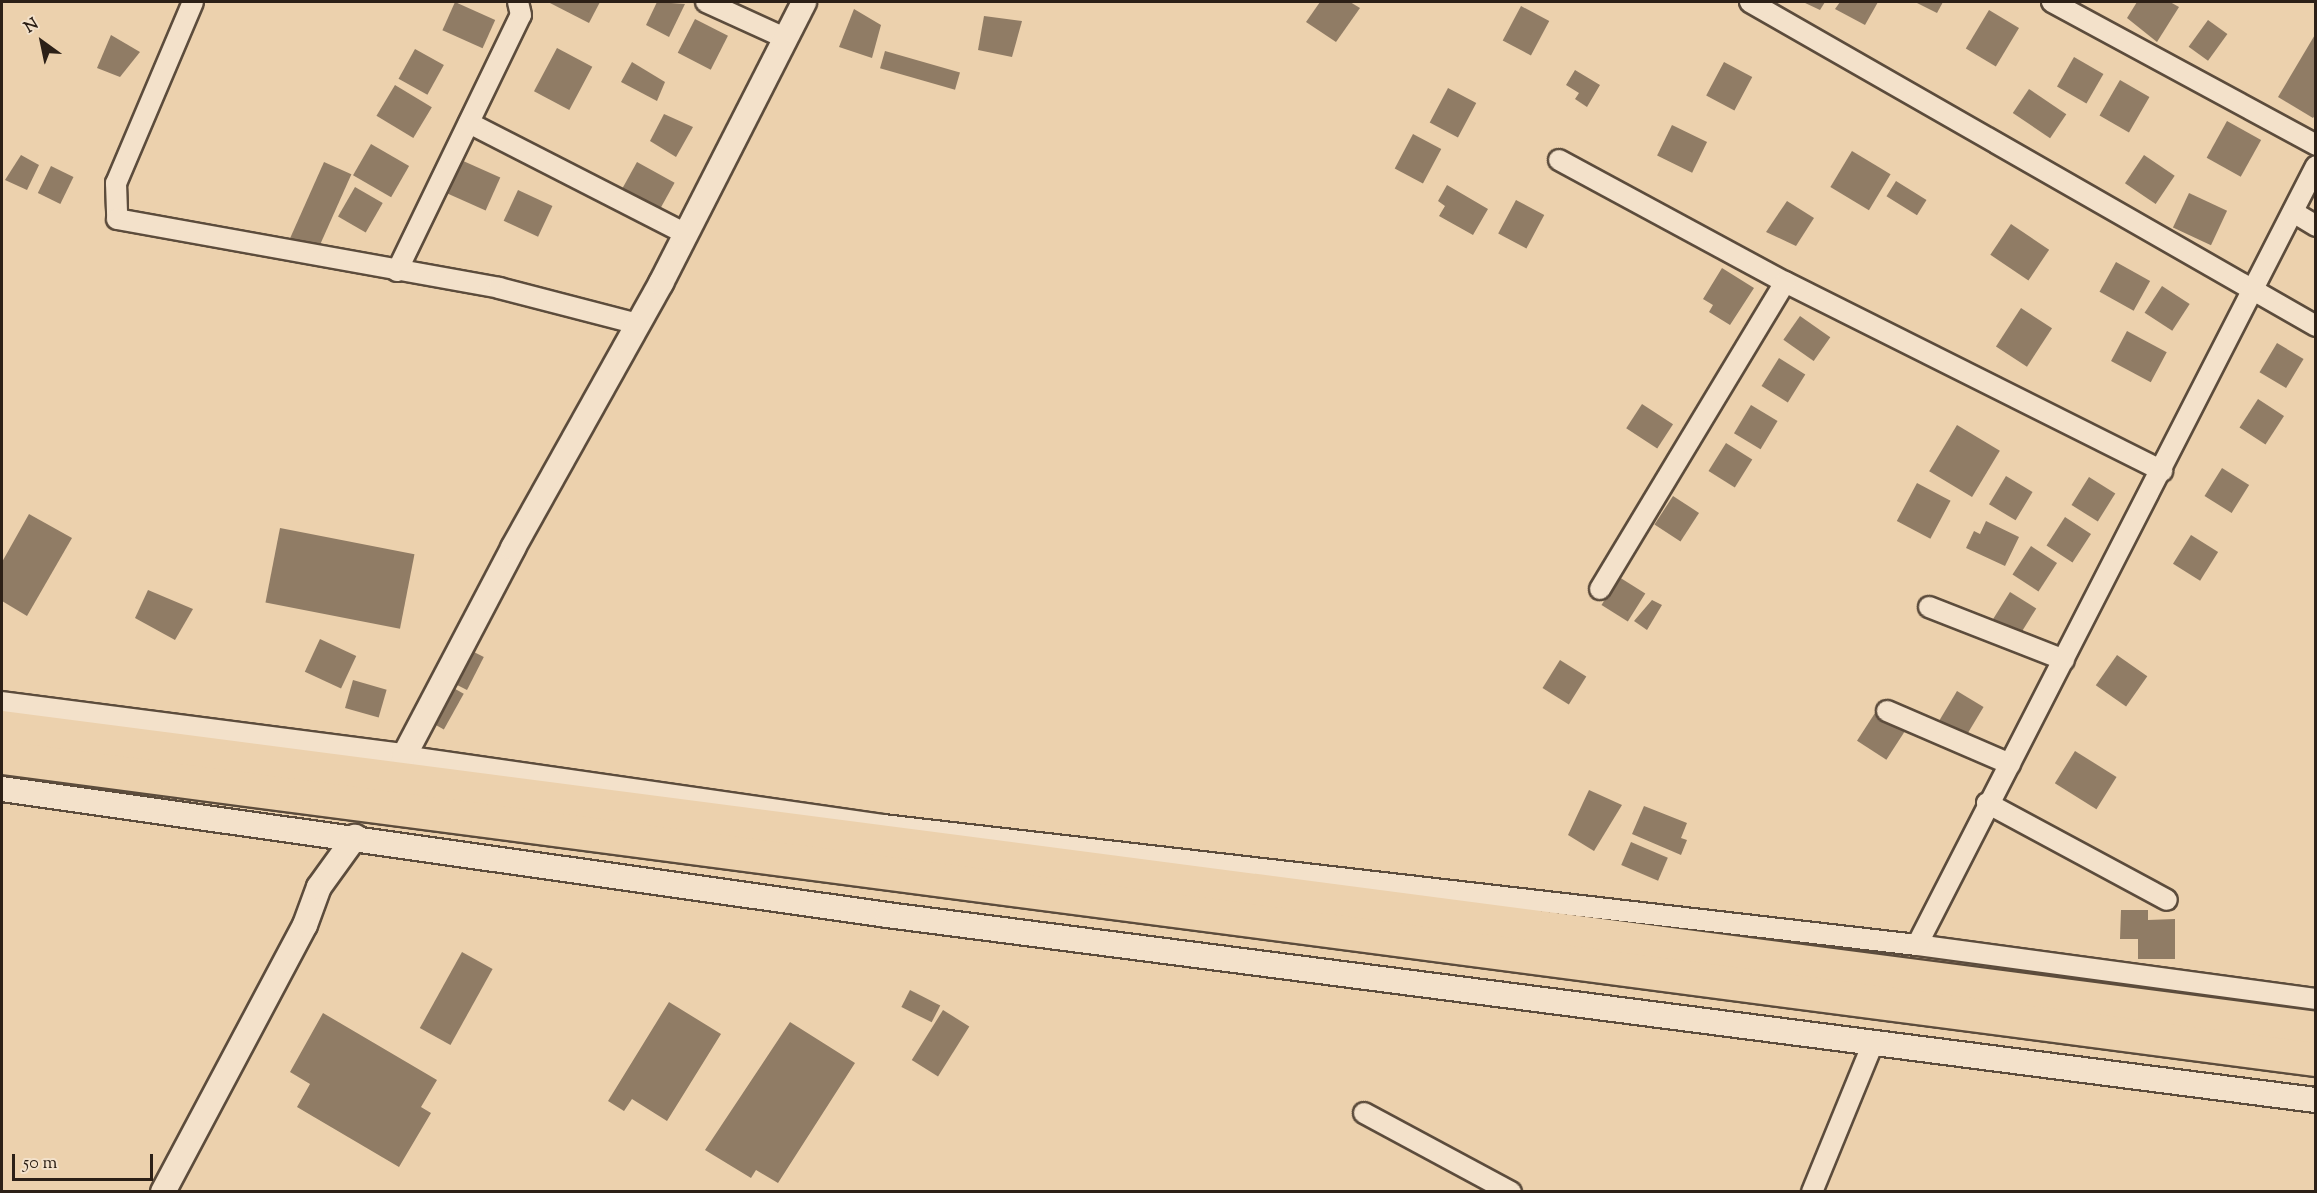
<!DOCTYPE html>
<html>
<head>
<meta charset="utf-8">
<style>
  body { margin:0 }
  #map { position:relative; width:2317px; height:1193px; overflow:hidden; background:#ecd1ad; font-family:"Sorts Mill Goudy",serif }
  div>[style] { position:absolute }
  .building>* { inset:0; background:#907c65; transform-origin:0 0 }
  .roads { filter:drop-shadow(2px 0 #5c4c3c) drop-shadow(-2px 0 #5c4c3c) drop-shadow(0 2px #5c4c3c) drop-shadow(0 -2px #5c4c3c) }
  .minor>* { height:20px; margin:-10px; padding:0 10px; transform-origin:10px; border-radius:10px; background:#f3e1ca }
  .tertiary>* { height:24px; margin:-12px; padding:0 12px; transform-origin:12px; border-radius:12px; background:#f3e1ca }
  .trunk>* { height:33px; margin:-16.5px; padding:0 16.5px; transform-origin:16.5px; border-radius:16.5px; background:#ecd1ad }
  span { translate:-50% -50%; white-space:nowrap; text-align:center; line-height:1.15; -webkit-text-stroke:5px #f3e1ca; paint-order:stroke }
  .frame { position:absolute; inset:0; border:3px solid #2c2017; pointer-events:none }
  .north { position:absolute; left:12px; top:12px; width:60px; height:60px; -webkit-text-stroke:4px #f3e1ca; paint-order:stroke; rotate:327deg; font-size:16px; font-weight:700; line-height:24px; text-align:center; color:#2c2017 }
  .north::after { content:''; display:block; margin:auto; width:21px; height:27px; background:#2c2017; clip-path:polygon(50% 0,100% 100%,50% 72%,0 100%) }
  .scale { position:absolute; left:12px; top:1154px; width:141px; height:27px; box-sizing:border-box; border:3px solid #2c2017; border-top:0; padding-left:8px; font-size:18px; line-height:21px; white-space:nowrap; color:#2c2017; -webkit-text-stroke:4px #f3e1ca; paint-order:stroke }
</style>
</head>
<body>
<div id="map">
  <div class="building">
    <i style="left:455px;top:2px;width:44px;height:31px;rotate:24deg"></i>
    <i style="clip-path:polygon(548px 2px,600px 2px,589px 23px)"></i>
    <i style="clip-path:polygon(657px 2px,685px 4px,669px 37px,646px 25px)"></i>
    <i style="clip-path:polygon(1320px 2px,1350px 2px,1360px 8px,1336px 42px,1306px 22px)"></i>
    <i style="clip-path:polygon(1803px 2px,1825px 2px,1820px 10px)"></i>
    <i style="clip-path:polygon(1840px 2px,1878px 2px,1865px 25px,1835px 9px)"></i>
    <i style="clip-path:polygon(1915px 2px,1943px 2px,1937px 13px)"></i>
    <i style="clip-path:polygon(2137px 2px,2170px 2px,2179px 7px,2157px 42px,2127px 18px)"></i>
    <i style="left:1521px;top:6px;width:32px;height:39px;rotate:28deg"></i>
    <i style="clip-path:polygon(854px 9px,881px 25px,872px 58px,839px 47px)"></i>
    <i style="left:1989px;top:10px;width:35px;height:45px;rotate:31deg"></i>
    <i style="clip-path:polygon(984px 16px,1022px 21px,1012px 57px,978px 50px)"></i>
    <i style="left:695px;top:19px;width:37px;height:38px;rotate:27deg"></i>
    <i style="left:2208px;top:20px;width:24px;height:33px;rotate:36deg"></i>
    <i style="clip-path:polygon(2316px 33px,2316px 114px,2313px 118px,2278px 97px)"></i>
    <i style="clip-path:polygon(111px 35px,140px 52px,120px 77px,97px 68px)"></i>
    <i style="left:557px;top:48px;width:40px;height:49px;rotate:28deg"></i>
    <i style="left:415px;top:49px;width:33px;height:34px;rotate:29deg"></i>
    <i style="left:885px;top:51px;width:78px;height:18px;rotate:16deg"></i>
    <i style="left:2074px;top:57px;width:34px;height:34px;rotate:30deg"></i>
    <i style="clip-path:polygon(632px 62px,665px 82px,657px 101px,621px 82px)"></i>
    <i style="left:1724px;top:62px;width:32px;height:38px;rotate:28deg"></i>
    <i style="clip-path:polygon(1575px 70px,1600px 85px,1587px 107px,1575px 99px,1579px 93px,1566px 85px)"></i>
    <i style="left:2120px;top:80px;width:34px;height:41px;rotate:30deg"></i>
    <i style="left:395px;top:85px;width:43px;height:36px;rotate:31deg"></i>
    <i style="left:1448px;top:88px;width:32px;height:39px;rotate:28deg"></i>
    <i style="left:2029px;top:89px;width:45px;height:29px;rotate:34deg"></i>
    <i style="clip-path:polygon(664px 114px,693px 127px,676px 157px,650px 141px)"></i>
    <i style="left:2227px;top:121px;width:39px;height:42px;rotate:29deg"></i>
    <i style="left:1672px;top:125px;width:39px;height:34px;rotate:26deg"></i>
    <i style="left:1413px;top:134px;width:32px;height:39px;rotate:28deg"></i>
    <i style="left:371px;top:144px;width:44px;height:36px;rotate:30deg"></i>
    <i style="left:1852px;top:151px;width:45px;height:42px;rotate:31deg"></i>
    <i style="clip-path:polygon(21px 155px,39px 165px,27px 190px,5px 180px)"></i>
    <i style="left:2144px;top:155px;width:37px;height:34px;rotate:34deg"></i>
    <i style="left:461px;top:160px;width:43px;height:36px;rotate:24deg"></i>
    <i style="left:324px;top:162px;width:30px;height:87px;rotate:24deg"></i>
    <i style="left:637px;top:162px;width:43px;height:34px;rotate:29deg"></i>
    <i style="left:51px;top:166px;width:25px;height:30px;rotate:26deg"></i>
    <i style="left:1896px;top:181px;width:36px;height:18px;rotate:32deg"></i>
    <i style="clip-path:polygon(1447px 185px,1488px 209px,1473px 235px,1439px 216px,1445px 206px,1438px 201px)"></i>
    <i style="left:355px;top:187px;width:32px;height:34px;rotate:30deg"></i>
    <i style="left:518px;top:190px;width:38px;height:34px;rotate:25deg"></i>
    <i style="left:2189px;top:193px;width:42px;height:38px;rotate:25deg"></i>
    <i style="left:1516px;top:200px;width:32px;height:38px;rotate:28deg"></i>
    <i style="clip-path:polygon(1787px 201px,1814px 218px,1796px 246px,1766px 232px)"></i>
    <i style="left:2011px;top:224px;width:46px;height:37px;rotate:34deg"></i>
    <i style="left:2116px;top:262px;width:39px;height:34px;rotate:29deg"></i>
    <i style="clip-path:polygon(1722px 268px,1754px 288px,1730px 325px,1709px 312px,1713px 305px,1703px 299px)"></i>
    <i style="left:2162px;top:286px;width:33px;height:32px;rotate:33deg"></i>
    <i style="left:2021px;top:308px;width:37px;height:46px;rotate:33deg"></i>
    <i style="left:1800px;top:316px;width:37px;height:29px;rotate:35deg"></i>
    <i style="left:2127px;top:331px;width:45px;height:34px;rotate:28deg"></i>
    <i style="left:2277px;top:343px;width:31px;height:34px;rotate:31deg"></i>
    <i style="left:1779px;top:358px;width:31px;height:33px;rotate:32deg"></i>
    <i style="left:2258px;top:399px;width:31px;height:34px;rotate:33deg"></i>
    <i style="left:1642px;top:404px;width:37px;height:29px;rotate:33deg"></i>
    <i style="left:1751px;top:405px;width:31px;height:33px;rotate:31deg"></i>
    <i style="left:1957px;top:425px;width:50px;height:54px;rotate:31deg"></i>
    <i style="left:1726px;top:443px;width:31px;height:33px;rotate:32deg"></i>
    <i style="left:2222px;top:468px;width:32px;height:33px;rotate:32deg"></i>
    <i style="left:2006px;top:476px;width:31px;height:33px;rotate:31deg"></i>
    <i style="left:2089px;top:477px;width:31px;height:33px;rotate:32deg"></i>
    <i style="left:1917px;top:483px;width:38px;height:43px;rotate:28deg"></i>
    <i style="left:1673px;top:496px;width:31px;height:34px;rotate:33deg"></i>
    <i style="clip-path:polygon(29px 514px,72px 538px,27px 616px,2px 601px,2px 562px)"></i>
    <i style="left:2065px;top:517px;width:31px;height:34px;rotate:33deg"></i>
    <i style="clip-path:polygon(1986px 521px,2019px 537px,2005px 566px,1966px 548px,1974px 531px,1980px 534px)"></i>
    <i style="left:280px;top:528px;width:137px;height:76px;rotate:11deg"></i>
    <i style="left:2191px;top:535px;width:32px;height:34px;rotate:32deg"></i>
    <i style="left:2031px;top:546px;width:31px;height:34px;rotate:33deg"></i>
    <i style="left:1619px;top:577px;width:31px;height:33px;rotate:32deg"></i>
    <i style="clip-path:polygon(148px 590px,193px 609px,175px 640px,135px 618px)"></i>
    <i style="left:2010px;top:592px;width:31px;height:33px;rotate:32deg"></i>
    <i style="clip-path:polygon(1652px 600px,1662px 605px,1647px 630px,1634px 621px)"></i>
    <i style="left:320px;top:639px;width:40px;height:36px;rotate:25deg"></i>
    <i style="left:466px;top:648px;width:20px;height:37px;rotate:27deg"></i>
    <i style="left:2117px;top:655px;width:37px;height:37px;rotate:35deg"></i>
    <i style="left:1560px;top:660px;width:31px;height:33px;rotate:32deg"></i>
    <i style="left:353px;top:680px;width:35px;height:29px;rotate:16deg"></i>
    <i style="left:448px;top:685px;width:18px;height:41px;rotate:29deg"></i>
    <i style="left:1957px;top:691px;width:31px;height:34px;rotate:31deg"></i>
    <i style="left:1875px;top:713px;width:35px;height:33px;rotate:33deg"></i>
    <i style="left:2075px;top:751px;width:49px;height:38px;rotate:32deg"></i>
    <i style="clip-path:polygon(1589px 790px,1622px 805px,1594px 851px,1568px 835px)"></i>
    <i style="clip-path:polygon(1644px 806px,1687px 823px,1681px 838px,1687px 840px,1681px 855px,1632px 834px)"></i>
    <i style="left:1631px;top:842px;width:40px;height:25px;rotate:23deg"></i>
    <i style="clip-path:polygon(2121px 910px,2148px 910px,2148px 920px,2175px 919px,2175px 959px,2138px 959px,2138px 939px,2120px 939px)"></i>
    <i style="left:462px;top:952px;width:35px;height:87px;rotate:29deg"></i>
    <i style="left:910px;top:990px;width:34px;height:19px;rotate:27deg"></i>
    <i style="clip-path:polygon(669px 1002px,721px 1034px,667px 1121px,632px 1099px,624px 1111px,608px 1101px)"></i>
    <i style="left:943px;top:1010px;width:31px;height:59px;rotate:32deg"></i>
    <i style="clip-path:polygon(323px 1013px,437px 1080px,421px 1107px,431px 1113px,399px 1167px,297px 1107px,310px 1084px,290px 1072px)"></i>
    <i style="clip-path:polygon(790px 1022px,855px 1063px,778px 1183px,756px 1170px,751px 1178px,705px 1150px)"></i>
  </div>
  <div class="roads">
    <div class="minor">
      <i style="left:193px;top:2px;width:197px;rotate:113deg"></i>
      <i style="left:116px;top:183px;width:36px;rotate:88deg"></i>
      <i style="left:117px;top:219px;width:388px;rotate:10.2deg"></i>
      <i style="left:499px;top:288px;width:144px;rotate:14.5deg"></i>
      <i style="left:706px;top:2px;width:87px;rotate:24.5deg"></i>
      <i style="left:1750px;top:2px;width:652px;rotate:29.79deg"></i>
      <i style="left:2052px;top:2px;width:300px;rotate:28.4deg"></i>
      <i style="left:469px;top:123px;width:244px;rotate:27.1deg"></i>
      <i style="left:1559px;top:160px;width:257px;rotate:28.4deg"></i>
      <i style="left:1785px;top:282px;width:422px;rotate:26.6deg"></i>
      <i style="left:2293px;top:212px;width:27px;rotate:31deg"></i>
      <i style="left:397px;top:271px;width:284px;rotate:-64.2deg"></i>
      <i style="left:521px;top:15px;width:13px;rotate:-103deg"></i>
      <i style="left:1600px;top:589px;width:358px;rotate:-58.9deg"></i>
      <i style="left:1929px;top:607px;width:145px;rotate:21.4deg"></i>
      <i style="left:1887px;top:711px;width:134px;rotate:23.3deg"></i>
      <i style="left:404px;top:756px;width:484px;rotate:8.2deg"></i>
      <i style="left:883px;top:825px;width:1041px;rotate:6.62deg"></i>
      <i style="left:1917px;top:945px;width:403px;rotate:7.7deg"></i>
      <i style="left:1987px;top:803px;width:204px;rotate:28.3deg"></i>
      <i style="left:1917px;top:945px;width:875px;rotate:-62.88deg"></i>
      <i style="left:1364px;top:1113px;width:167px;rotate:28.3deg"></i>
      <i style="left:1812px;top:1192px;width:161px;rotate:-67.7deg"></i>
    </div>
    <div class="tertiary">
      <i style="left:2px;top:704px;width:405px;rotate:7.4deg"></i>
      <i style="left:404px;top:756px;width:235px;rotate:-62.3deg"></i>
      <i style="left:513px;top:548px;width:304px;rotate:-60.8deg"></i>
      <i style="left:661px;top:283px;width:315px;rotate:-63deg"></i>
      <i style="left:2px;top:789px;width:894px;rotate:8.1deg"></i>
      <i style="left:887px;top:915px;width:1441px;rotate:7.38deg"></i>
      <i style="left:163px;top:1192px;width:302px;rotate:-62deg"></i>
      <i style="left:305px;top:925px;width:40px;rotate:-69.8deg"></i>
      <i style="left:319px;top:887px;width:62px;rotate:-54.2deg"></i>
    </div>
    <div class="trunk">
      <i style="left:2px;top:727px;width:2333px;rotate:7.41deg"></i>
      <i style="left:2px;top:757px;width:2334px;rotate:7.44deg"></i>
    </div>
  </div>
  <div class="frame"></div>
  <div class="north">N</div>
  <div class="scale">50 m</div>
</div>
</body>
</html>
